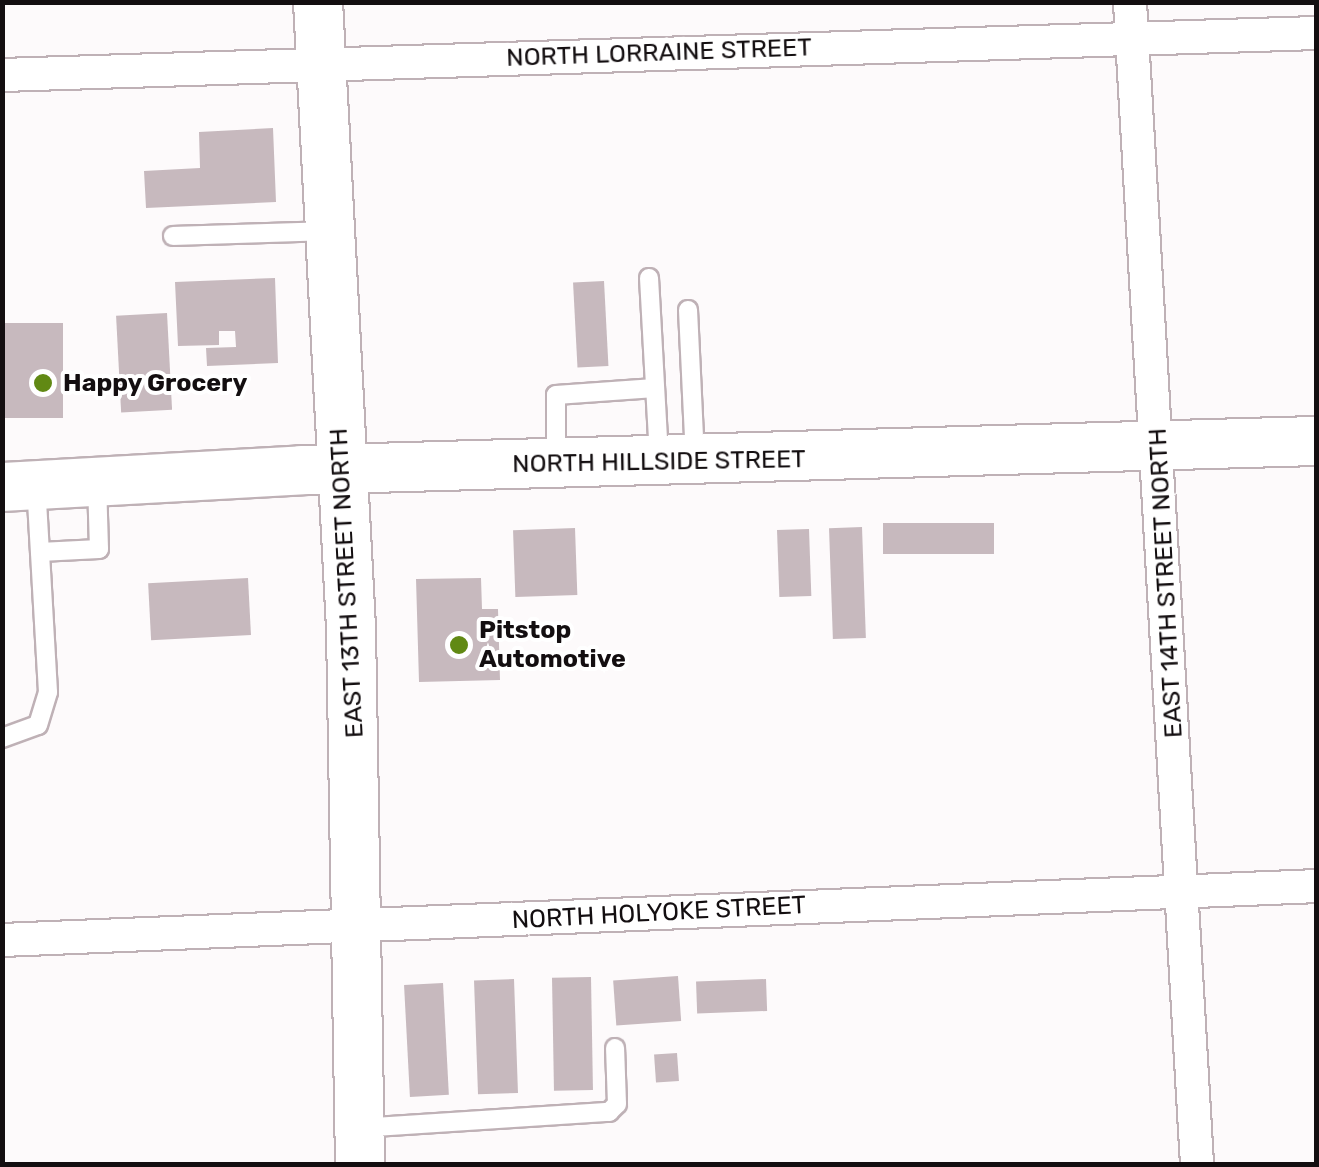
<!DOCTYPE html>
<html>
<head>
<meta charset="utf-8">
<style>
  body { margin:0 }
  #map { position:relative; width:1319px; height:1167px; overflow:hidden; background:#fdfafb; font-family:Rubik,sans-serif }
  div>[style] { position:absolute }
  .building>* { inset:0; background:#c7b9be; transform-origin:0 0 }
  .roads { filter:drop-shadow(2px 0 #bfb1b6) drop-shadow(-2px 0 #bfb1b6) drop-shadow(0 2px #bfb1b6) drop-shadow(0 -2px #bfb1b6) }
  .service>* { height:18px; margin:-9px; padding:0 9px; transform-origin:9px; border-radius:9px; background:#fff }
  .minor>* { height:32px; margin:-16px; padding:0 16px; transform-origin:16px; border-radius:16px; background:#fff }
  .secondary>* { height:48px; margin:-24px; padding:0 24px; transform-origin:24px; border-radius:24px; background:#fff }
  .dots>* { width:28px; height:28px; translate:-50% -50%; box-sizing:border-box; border:5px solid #fff; border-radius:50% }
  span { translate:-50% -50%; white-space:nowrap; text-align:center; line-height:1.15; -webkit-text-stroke:8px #fff; paint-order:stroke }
  .street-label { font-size:25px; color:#130e10 }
  .poi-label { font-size:25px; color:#130e10; font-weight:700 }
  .left { translate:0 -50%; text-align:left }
  .frame { position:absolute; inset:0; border:5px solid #130e10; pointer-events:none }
</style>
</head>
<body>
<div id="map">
  <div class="building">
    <i style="clip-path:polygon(273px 128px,276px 202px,146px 208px,144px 171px,200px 168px,199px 132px)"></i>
    <i style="clip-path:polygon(275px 278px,278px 363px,207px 366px,206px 348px,236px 347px,235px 331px,219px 331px,219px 345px,178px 346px,175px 282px)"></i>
    <i style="left:604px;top:281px;width:85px;height:31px;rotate:87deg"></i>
    <i style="left:167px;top:313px;width:97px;height:51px;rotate:87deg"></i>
    <i style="left:2px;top:323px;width:61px;height:95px"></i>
    <i style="left:994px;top:523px;width:31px;height:111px;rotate:90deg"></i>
    <i style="left:862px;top:527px;width:111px;height:33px;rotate:88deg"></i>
    <i style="left:575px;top:528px;width:67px;height:62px;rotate:88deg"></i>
    <i style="left:809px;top:529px;width:67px;height:32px;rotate:88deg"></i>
    <i style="left:248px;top:578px;width:57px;height:100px;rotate:87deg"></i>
    <i style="clip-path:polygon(481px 578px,482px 609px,498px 609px,500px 680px,419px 682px,416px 579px)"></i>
    <i style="left:678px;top:976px;width:45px;height:65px;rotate:86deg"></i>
    <i style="left:591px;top:977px;width:113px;height:39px;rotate:89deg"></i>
    <i style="left:514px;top:979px;width:114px;height:40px;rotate:88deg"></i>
    <i style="left:766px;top:979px;width:32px;height:70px;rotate:88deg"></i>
    <i style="left:443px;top:983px;width:112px;height:39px;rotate:87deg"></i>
    <i style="left:677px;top:1053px;width:28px;height:23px;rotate:86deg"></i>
  </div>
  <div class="roads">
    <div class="service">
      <i style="left:173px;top:236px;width:157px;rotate:-1.8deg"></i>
      <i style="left:649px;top:278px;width:180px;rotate:86.8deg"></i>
      <i style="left:688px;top:310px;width:146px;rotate:87.3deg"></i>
      <i style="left:556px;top:461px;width:66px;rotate:-90deg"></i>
      <i style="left:556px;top:395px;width:99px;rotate:-4deg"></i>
      <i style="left:40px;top:552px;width:59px;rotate:-2.9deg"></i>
      <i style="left:99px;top:549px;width:66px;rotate:-91.7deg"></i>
      <i style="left:2px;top:738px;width:38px;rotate:-20deg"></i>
      <i style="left:38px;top:725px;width:34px;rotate:-73deg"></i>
      <i style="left:48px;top:692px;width:206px;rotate:-93.3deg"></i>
      <i style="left:359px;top:1128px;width:251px;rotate:-3.7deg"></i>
      <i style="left:609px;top:1112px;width:11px;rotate:-45deg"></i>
      <i style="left:617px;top:1104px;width:56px;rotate:-92deg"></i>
    </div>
    <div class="minor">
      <i style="left:1130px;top:2px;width:1164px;rotate:86.7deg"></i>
      <i style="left:2px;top:75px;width:1315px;rotate:-1.83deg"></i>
      <i style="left:2px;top:940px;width:1315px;rotate:-2.35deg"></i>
    </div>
    <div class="secondary">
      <i style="left:318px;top:2px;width:627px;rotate:86.98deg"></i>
      <i style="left:351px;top:628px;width:536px;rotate:89.04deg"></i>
      <i style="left:2px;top:487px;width:300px;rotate:-3.2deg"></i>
      <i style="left:302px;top:470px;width:1014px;rotate:-1.64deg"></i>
    </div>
  </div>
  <div class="dots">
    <i style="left:43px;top:383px;background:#618914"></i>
    <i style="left:459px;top:645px;background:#618914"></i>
  </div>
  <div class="street-label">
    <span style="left:659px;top:53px;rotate:-2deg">NORTH LORRAINE STREET</span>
    <span style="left:659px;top:462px;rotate:-1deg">NORTH HILLSIDE STREET</span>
    <span style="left:347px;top:583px;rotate:-93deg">EAST 13TH STREET NORTH</span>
    <span style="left:1166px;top:583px;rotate:-93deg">EAST 14TH STREET NORTH</span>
    <span style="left:659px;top:913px;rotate:-3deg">NORTH HOLYOKE STREET</span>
  </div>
  <div class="poi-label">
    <span class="left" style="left:63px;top:383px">Happy Grocery</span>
    <span class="left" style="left:479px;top:645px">Pitstop<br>Automotive</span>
  </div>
  <div class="frame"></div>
</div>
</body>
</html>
